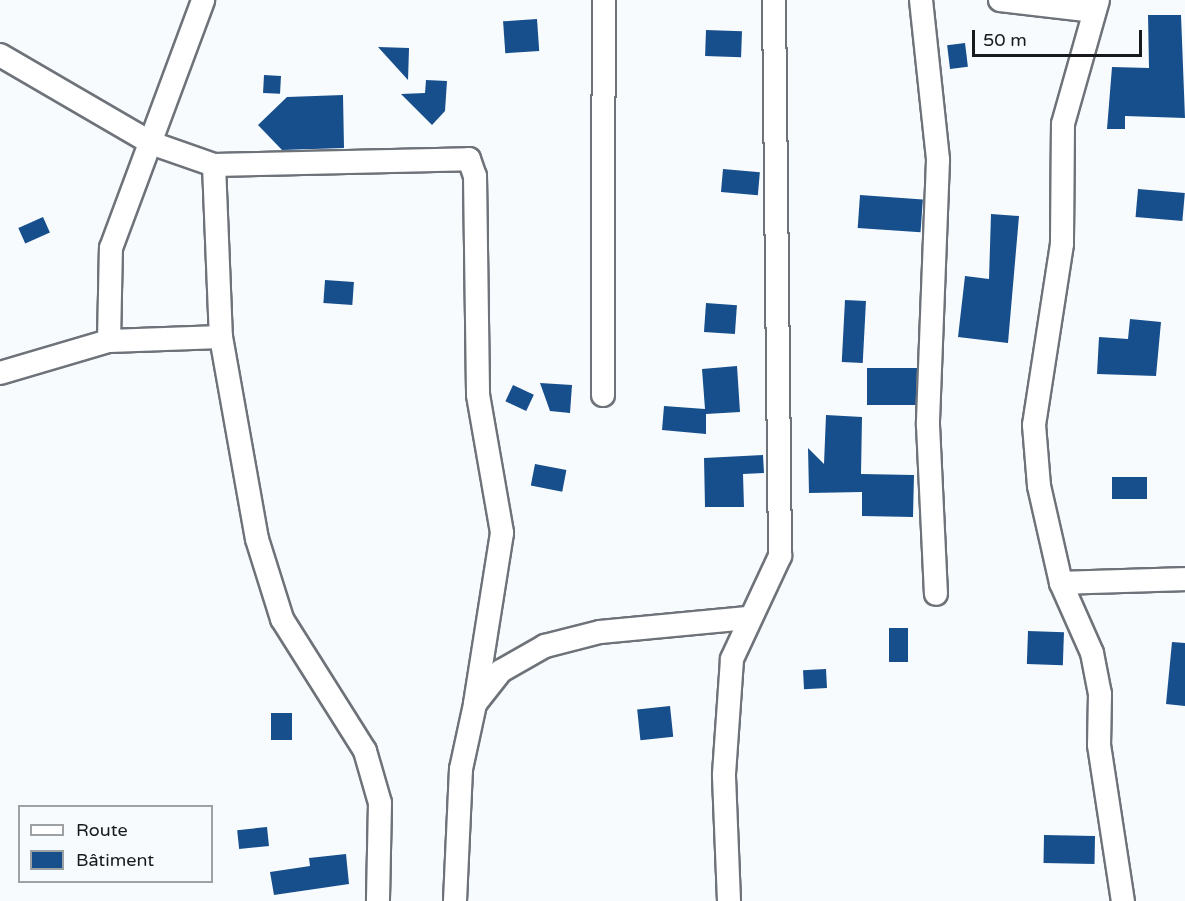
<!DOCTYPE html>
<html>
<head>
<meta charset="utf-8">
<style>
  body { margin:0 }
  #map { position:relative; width:1185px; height:901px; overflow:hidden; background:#f8fbfe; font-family:"Varela Round",sans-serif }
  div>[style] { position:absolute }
  .building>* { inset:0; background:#164f8c; transform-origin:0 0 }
  .roads { filter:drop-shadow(2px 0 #6e737a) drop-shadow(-2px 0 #6e737a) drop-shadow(0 2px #6e737a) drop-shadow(0 -2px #6e737a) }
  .street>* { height:22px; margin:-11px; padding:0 11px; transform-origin:11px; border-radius:11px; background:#fff }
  span { translate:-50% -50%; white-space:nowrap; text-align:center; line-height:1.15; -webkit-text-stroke:6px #f8fbfe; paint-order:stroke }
  .legend { position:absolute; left:18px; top:805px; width:195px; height:78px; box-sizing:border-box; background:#f8fbfe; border:2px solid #9ea1a4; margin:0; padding:8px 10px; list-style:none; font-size:18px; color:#17191c }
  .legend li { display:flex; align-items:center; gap:12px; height:30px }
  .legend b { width:30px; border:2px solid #9ea1a4 }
  .scale { position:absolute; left:972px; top:30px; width:170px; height:27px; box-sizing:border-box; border:3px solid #17191c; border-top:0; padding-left:8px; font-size:18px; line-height:21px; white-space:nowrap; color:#17191c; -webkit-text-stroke:4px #f8fbfe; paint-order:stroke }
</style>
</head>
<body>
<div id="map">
  <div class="building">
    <i style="clip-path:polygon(1148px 15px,1181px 15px,1185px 118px,1125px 116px,1125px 129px,1107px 129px,1112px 67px,1149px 68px)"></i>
    <i style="left:537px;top:19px;width:32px;height:34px;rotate:86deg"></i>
    <i style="left:706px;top:30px;width:36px;height:26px;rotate:2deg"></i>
    <i style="left:965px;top:43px;width:24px;height:18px;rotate:83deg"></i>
    <i style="clip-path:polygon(378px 47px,409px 48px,408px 80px)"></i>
    <i style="left:264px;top:75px;width:17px;height:18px;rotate:3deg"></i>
    <i style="clip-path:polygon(426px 80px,447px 81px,445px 111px,432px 125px,401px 94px,425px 93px)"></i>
    <i style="clip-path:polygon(343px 95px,344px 148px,282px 150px,258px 125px,287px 97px)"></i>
    <i style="left:723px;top:169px;width:37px;height:23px;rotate:5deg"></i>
    <i style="left:1138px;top:189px;width:47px;height:28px;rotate:5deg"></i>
    <i style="left:860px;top:195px;width:63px;height:33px;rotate:4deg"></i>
    <i style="clip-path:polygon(991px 214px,1019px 216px,1008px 343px,958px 337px,965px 276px,989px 279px)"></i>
    <i style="left:43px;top:217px;width:17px;height:27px;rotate:66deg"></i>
    <i style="left:325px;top:280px;width:29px;height:23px;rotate:4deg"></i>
    <i style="left:845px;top:300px;width:21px;height:62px;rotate:3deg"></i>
    <i style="left:706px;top:303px;width:31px;height:29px;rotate:4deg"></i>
    <i style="clip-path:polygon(1130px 319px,1161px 322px,1156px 376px,1097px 374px,1099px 337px,1128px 339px)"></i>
    <i style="clip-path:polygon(737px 366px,740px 412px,706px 414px,706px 434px,662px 430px,664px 406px,705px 409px,702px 369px)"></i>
    <i style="left:867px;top:368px;width:50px;height:37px"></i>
    <i style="clip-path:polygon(540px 383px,572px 385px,570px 413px,550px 411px)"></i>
    <i style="left:513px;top:385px;width:23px;height:18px;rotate:25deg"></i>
    <i style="clip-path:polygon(826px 415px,862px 417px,861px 474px,914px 475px,913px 517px,862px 516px,862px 492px,809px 493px,808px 448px,824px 464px)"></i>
    <i style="clip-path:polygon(763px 455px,764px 473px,743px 474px,744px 507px,705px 507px,704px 458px)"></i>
    <i style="left:535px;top:464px;width:32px;height:22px;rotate:11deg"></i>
    <i style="left:1112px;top:477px;width:35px;height:22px"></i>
    <i style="left:889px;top:628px;width:19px;height:34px"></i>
    <i style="left:1028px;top:631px;width:36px;height:33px;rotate:2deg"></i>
    <i style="clip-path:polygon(1172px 642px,1185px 643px,1185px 706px,1166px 704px)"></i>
    <i style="left:826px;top:669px;width:19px;height:23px;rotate:87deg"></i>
    <i style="left:670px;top:706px;width:31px;height:33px;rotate:84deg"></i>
    <i style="left:271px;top:713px;width:21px;height:27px"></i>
    <i style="left:267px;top:827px;width:19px;height:30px;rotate:84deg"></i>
    <i style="left:1044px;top:835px;width:51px;height:28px;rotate:1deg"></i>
    <i style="clip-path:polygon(346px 854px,349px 884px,274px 895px,270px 872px,310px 866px,309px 858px)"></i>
  </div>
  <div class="roads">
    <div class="street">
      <i style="left:921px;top:0;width:161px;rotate:83.9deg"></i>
      <i style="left:938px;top:160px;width:265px;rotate:92.2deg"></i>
      <i style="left:928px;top:425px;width:169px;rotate:87.3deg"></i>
      <i style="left:1000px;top:0;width:95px;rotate:6.7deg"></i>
      <i style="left:1098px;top:0;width:129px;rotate:105.8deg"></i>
      <i style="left:1063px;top:124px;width:120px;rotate:90.5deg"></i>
      <i style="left:1062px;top:244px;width:183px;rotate:98.8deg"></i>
      <i style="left:1034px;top:425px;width:61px;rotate:85.3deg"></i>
      <i style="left:1039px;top:486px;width:99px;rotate:77.2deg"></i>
      <i style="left:1061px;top:583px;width:77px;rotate:66.1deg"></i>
      <i style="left:1092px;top:653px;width:42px;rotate:79deg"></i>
      <i style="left:1100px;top:694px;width:51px;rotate:91.1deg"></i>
      <i style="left:1099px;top:745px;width:158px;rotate:81.3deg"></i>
      <i style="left:0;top:55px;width:175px;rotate:30.2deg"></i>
      <i style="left:151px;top:143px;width:67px;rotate:19.2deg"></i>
      <i style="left:214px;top:165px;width:172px;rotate:87.7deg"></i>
      <i style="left:221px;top:337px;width:205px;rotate:79.9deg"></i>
      <i style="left:257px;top:539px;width:84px;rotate:72.6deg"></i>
      <i style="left:282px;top:619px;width:156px;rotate:57.8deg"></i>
      <i style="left:365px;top:751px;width:54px;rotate:73.9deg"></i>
      <i style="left:380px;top:803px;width:98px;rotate:91.2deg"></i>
      <i style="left:214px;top:165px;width:255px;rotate:-1.3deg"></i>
      <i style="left:469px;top:159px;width:18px;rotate:71deg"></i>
      <i style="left:475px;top:176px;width:219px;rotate:89.2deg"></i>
      <i style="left:478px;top:395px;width:140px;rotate:80.1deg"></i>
      <i style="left:502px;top:533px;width:173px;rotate:99deg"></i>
      <i style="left:109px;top:341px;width:93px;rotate:-88.8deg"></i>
      <i style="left:111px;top:248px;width:265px;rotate:-69.6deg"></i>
      <i style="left:0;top:373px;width:114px;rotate:-16.4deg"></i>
      <i style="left:109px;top:341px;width:112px;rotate:-2deg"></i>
      <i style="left:603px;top:395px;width:395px;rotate:-89.9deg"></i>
      <i style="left:1061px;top:583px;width:124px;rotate:-1.8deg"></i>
      <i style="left:455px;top:901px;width:132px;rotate:-87.4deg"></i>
      <i style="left:461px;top:769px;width:66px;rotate:-77.8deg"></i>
      <i style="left:475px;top:704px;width:42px;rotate:-51.8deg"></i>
      <i style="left:501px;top:671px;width:51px;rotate:-29.6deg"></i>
      <i style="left:545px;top:646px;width:57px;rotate:-14.3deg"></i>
      <i style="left:600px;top:632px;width:148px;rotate:-5.4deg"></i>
      <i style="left:729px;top:901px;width:127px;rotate:-92.3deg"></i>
      <i style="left:724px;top:774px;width:115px;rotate:-86deg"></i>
      <i style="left:732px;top:659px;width:114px;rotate:-65deg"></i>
      <i style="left:780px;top:556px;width:556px;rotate:-90.62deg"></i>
    </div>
  </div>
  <ul class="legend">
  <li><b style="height:8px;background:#fff"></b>Route</li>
  <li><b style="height:16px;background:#164f8c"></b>Bâtiment</li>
  </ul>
  <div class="scale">50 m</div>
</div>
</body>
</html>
